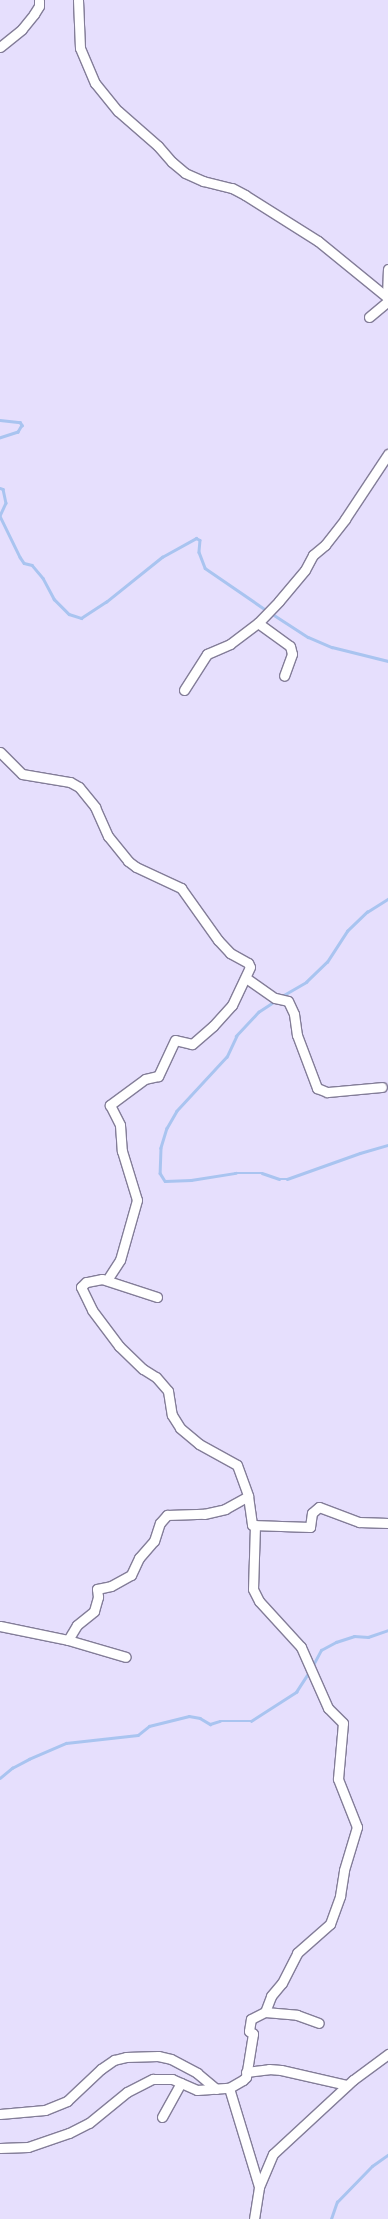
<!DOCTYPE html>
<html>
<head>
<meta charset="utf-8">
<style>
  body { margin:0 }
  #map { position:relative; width:388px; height:2219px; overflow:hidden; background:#e6dffd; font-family:Roboto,sans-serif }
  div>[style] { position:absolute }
  .stream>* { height:2.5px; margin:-1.25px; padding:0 1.25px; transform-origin:1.25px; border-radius:1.25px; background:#a9c4f0 }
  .roads { filter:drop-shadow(1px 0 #837d98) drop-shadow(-1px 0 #837d98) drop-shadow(0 1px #837d98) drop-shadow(0 -1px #837d98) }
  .minor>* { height:9px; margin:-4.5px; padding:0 4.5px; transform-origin:4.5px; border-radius:4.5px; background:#fff }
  span { translate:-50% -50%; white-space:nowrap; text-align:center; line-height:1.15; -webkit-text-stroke:5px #e6dffd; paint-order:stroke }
</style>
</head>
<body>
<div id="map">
  <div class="stream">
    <i style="left:0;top:420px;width:20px;rotate:6deg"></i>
    <i style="left:20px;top:422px;width:4px;rotate:56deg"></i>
    <i style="left:22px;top:425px;width:8px;rotate:120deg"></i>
    <i style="left:18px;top:432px;width:19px;rotate:162deg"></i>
    <i style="left:0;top:488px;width:3px;rotate:18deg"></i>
    <i style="left:3px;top:489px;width:14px;rotate:78deg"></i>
    <i style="left:6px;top:503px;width:14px;rotate:115deg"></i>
    <i style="left:0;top:516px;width:46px;rotate:64deg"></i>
    <i style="left:20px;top:557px;width:7px;rotate:56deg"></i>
    <i style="left:24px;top:563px;width:8px;rotate:14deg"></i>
    <i style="left:32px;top:565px;width:17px;rotate:50deg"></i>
    <i style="left:43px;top:578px;width:24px;rotate:62deg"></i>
    <i style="left:54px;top:599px;width:21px;rotate:45deg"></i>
    <i style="left:69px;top:614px;width:13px;rotate:18deg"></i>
    <i style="left:81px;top:618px;width:30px;rotate:-33deg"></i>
    <i style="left:106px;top:602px;width:72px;rotate:-38.8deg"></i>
    <i style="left:162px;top:557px;width:39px;rotate:-29deg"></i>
    <i style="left:196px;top:538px;width:4px;rotate:27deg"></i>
    <i style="left:200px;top:540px;width:12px;rotate:95deg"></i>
    <i style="left:199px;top:552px;width:17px;rotate:69deg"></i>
    <i style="left:205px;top:568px;width:74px;rotate:34.5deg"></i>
    <i style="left:271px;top:613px;width:44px;rotate:33deg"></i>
    <i style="left:308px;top:637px;width:26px;rotate:23deg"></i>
    <i style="left:332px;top:647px;width:58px;rotate:14deg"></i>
    <i style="left:282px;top:996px;width:28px;rotate:-30deg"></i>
    <i style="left:306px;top:982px;width:29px;rotate:-44deg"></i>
    <i style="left:327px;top:962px;width:37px;rotate:-57deg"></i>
    <i style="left:347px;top:931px;width:28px;rotate:-44deg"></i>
    <i style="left:367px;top:912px;width:25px;rotate:-32deg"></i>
    <i style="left:276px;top:1001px;width:20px;rotate:147deg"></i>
    <i style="left:259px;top:1012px;width:33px;rotate:133deg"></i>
    <i style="left:237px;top:1036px;width:23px;rotate:115deg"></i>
    <i style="left:227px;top:1057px;width:74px;rotate:132.8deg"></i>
    <i style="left:177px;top:1111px;width:20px;rotate:120deg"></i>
    <i style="left:167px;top:1128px;width:21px;rotate:107deg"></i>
    <i style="left:161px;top:1148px;width:25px;rotate:92deg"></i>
    <i style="left:160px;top:1173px;width:9px;rotate:58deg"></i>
    <i style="left:165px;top:1181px;width:26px;rotate:-2deg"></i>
    <i style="left:191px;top:1180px;width:45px;rotate:-9deg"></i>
    <i style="left:235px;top:1173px;width:27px"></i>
    <i style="left:262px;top:1173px;width:18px;rotate:19deg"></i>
    <i style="left:279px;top:1179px;width:8px"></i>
    <i style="left:287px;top:1179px;width:77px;rotate:-19.6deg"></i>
    <i style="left:360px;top:1153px;width:29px;rotate:-16deg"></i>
    <i style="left:312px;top:1667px;width:19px;rotate:-62deg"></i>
    <i style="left:321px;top:1650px;width:17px;rotate:-28deg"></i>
    <i style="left:336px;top:1642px;width:19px;rotate:-18deg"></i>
    <i style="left:354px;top:1636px;width:14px;rotate:4deg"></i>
    <i style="left:368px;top:1637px;width:21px;rotate:-19deg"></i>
    <i style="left:0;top:1778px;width:16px;rotate:-40deg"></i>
    <i style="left:12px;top:1768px;width:19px;rotate:-28deg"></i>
    <i style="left:29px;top:1759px;width:40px;rotate:-23.4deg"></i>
    <i style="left:66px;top:1743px;width:72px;rotate:-6.3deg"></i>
    <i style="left:138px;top:1735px;width:14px;rotate:-39deg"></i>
    <i style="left:149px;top:1726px;width:41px;rotate:-14deg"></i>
    <i style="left:189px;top:1716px;width:11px;rotate:10deg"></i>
    <i style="left:200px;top:1718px;width:12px;rotate:31deg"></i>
    <i style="left:210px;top:1724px;width:10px;rotate:-17deg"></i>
    <i style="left:220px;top:1721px;width:31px"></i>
    <i style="left:251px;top:1721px;width:54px;rotate:-32.8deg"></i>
    <i style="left:296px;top:1692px;width:24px;rotate:-57deg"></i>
    <i style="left:331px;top:2219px;width:18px;rotate:-71deg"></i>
    <i style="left:337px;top:2202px;width:50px;rotate:-45.8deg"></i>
    <i style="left:372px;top:2166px;width:19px;rotate:-35deg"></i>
  </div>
  <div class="roads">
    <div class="minor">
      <i style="left:78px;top:0;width:48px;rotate:87.6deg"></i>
      <i style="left:80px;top:48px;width:38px;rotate:67deg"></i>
      <i style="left:95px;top:83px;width:36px;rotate:51deg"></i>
      <i style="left:118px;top:111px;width:53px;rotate:41.2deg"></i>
      <i style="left:158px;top:146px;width:21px;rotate:49deg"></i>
      <i style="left:172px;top:162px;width:17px;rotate:40deg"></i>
      <i style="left:185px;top:173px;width:20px;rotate:24deg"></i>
      <i style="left:203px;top:181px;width:30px;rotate:14deg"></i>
      <i style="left:232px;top:188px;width:15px;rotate:28deg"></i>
      <i style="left:245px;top:195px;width:86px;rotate:32.2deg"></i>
      <i style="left:318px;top:241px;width:90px;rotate:39.2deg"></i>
      <i style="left:0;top:47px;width:28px;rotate:-39deg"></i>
      <i style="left:22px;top:29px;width:19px;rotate:-51deg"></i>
      <i style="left:34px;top:14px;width:9px;rotate:-58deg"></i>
      <i style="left:39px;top:6px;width:6px;rotate:-90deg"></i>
      <i style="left:387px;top:297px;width:28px;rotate:-88deg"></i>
      <i style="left:369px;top:317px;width:25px;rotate:-40deg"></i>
      <i style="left:258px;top:623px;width:39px;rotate:36deg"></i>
      <i style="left:290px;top:646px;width:8px;rotate:76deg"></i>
      <i style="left:292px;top:654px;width:23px;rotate:110deg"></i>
      <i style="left:184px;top:690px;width:43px;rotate:-57.4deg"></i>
      <i style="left:207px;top:654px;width:25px;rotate:-23deg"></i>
      <i style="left:230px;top:644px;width:35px;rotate:-37deg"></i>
      <i style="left:258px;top:623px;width:30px;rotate:-46deg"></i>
      <i style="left:279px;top:601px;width:40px;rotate:-50deg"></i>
      <i style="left:305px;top:570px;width:17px;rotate:-62deg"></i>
      <i style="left:313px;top:555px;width:16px;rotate:-40deg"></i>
      <i style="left:325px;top:545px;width:33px;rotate:-52deg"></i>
      <i style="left:345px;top:519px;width:78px;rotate:-56.5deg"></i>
      <i style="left:0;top:752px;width:31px;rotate:45deg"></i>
      <i style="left:22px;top:774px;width:49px;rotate:9.5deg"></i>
      <i style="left:70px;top:782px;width:10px;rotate:29deg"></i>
      <i style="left:79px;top:787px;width:26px;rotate:51deg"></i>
      <i style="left:95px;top:807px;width:32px;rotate:66deg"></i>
      <i style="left:108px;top:836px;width:32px;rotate:51deg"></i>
      <i style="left:128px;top:861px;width:10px;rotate:37deg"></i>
      <i style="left:136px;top:867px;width:50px;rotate:25deg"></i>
      <i style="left:181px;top:888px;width:64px;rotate:54.6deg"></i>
      <i style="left:218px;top:940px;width:18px;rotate:47deg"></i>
      <i style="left:230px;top:953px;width:21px;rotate:29deg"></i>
      <i style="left:248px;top:963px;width:4px;rotate:63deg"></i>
      <i style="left:250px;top:967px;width:42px;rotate:115.3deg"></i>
      <i style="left:232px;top:1005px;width:28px;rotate:132deg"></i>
      <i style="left:213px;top:1026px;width:28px;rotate:139deg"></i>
      <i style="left:192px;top:1044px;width:17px;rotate:-167deg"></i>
      <i style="left:175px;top:1040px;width:40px;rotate:115deg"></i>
      <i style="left:158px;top:1076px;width:13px;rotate:167deg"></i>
      <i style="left:145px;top:1079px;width:44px;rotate:143.4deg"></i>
      <i style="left:110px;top:1105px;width:22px;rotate:63deg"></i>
      <i style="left:120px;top:1125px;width:26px;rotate:86deg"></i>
      <i style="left:122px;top:1151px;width:51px;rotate:73deg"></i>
      <i style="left:137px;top:1200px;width:62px;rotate:105.8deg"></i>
      <i style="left:120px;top:1260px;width:24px;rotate:123deg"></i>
      <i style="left:246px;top:978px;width:35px;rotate:35deg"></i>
      <i style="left:275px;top:998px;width:13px;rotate:13deg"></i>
      <i style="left:288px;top:1001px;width:14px;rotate:65deg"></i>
      <i style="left:294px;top:1014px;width:21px;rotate:82deg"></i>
      <i style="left:297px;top:1035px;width:57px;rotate:69.3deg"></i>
      <i style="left:317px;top:1088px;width:11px;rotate:22deg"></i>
      <i style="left:327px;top:1092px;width:55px;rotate:-5.2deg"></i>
      <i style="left:157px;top:1297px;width:58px;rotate:-161.9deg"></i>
      <i style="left:102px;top:1279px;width:16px;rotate:169deg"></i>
      <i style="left:86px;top:1282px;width:7px;rotate:135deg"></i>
      <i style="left:81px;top:1287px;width:25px;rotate:64deg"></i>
      <i style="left:92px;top:1310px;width:45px;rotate:53.1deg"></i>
      <i style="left:119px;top:1346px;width:33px;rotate:44deg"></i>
      <i style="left:143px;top:1369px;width:15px;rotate:32deg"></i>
      <i style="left:156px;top:1377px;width:18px;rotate:49deg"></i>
      <i style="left:168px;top:1391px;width:24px;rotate:81deg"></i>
      <i style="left:172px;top:1415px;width:15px;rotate:58deg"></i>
      <i style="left:180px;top:1428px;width:25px;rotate:40deg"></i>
      <i style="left:199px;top:1444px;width:43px;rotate:28.9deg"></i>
      <i style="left:237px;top:1465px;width:33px;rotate:70deg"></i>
      <i style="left:248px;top:1496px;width:29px;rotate:82deg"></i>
      <i style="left:252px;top:1525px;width:58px;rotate:2deg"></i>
      <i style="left:310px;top:1527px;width:14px;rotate:-82deg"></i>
      <i style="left:312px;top:1513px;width:9px;rotate:-41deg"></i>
      <i style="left:319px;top:1507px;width:43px;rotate:20.6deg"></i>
      <i style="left:359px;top:1522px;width:29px;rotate:2deg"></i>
      <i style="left:0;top:1626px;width:69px;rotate:11.6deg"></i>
      <i style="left:68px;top:1640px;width:17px;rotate:-59deg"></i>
      <i style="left:77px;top:1625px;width:22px;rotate:-39deg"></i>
      <i style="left:94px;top:1611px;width:15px;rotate:-74deg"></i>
      <i style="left:98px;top:1597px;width:8px;rotate:-97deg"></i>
      <i style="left:97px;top:1589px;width:14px;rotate:-12deg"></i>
      <i style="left:111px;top:1586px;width:23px;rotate:-29deg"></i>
      <i style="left:131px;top:1575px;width:19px;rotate:-65deg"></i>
      <i style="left:139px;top:1558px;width:23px;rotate:-49deg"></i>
      <i style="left:154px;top:1541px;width:19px;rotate:-72deg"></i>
      <i style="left:160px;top:1523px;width:11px;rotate:-49deg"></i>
      <i style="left:167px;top:1515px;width:37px;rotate:-2deg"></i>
      <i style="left:204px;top:1514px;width:22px;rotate:-13deg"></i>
      <i style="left:225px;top:1509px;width:26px;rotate:-29deg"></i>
      <i style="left:68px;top:1640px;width:60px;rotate:16.3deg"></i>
      <i style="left:265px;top:2012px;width:32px;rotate:5deg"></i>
      <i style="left:297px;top:2015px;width:23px;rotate:20deg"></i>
      <i style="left:246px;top:2072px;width:23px;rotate:-7deg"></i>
      <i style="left:269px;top:2069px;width:12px;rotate:5deg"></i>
      <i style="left:281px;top:2070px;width:68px;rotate:12.8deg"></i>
      <i style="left:229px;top:2088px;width:103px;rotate:73.1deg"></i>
      <i style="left:0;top:2114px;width:45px;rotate:-5.1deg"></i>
      <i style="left:45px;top:2110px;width:24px;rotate:-22deg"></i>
      <i style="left:67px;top:2101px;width:47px;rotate:-43.3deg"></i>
      <i style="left:101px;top:2069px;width:16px;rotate:-35deg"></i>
      <i style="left:114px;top:2060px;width:12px;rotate:-14deg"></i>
      <i style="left:126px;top:2057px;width:32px;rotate:-2deg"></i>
      <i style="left:158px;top:2056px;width:13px;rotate:13deg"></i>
      <i style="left:171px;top:2059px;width:30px;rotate:28deg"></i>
      <i style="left:197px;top:2073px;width:25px;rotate:40deg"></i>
      <i style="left:162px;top:2117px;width:39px;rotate:-61deg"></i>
      <i style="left:0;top:2148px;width:28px;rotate:-2deg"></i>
      <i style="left:28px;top:2147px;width:43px;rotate:-18.9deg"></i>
      <i style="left:69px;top:2133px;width:22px;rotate:-27deg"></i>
      <i style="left:89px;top:2123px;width:49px;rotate:-39.2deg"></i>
      <i style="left:127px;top:2092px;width:29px;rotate:-27deg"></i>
      <i style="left:153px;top:2079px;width:19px"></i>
      <i style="left:172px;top:2079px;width:27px;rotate:24deg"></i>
      <i style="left:197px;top:2090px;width:32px;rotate:-4deg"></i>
      <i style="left:229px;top:2088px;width:16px;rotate:-30deg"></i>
      <i style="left:243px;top:2080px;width:4px;rotate:-45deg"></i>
      <i style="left:246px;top:2077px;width:44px;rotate:-80.8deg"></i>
      <i style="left:253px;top:2034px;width:5px;rotate:-143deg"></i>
      <i style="left:249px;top:2031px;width:12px;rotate:-81deg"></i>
      <i style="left:251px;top:2019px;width:16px;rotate:-27deg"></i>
      <i style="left:265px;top:2012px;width:17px;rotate:-69deg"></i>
      <i style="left:271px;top:1996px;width:17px;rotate:-50deg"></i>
      <i style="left:282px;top:1983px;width:34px;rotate:-63deg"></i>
      <i style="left:297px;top:1953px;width:44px;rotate:-41.3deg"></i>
      <i style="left:330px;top:1924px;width:30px;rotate:-70deg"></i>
      <i style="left:340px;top:1896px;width:26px;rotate:-81deg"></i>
      <i style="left:344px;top:1870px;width:45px;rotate:-73.2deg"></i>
      <i style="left:357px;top:1827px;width:52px;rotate:-111.6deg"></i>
      <i style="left:338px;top:1779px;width:56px;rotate:-84.9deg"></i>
      <i style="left:343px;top:1723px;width:21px;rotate:-135deg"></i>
      <i style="left:328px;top:1708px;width:67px;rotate:-113.9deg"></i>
      <i style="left:301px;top:1647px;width:62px;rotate:-132.4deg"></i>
      <i style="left:259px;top:1601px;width:13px;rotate:-117deg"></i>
      <i style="left:253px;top:1589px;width:64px;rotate:-88.2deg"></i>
      <i style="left:254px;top:2219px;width:32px;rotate:-81deg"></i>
      <i style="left:259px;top:2187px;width:36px;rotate:-67deg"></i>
      <i style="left:273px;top:2154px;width:109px;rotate:-42.8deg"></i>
      <i style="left:353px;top:2080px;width:44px;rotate:-36.6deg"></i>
    </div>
  </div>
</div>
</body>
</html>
